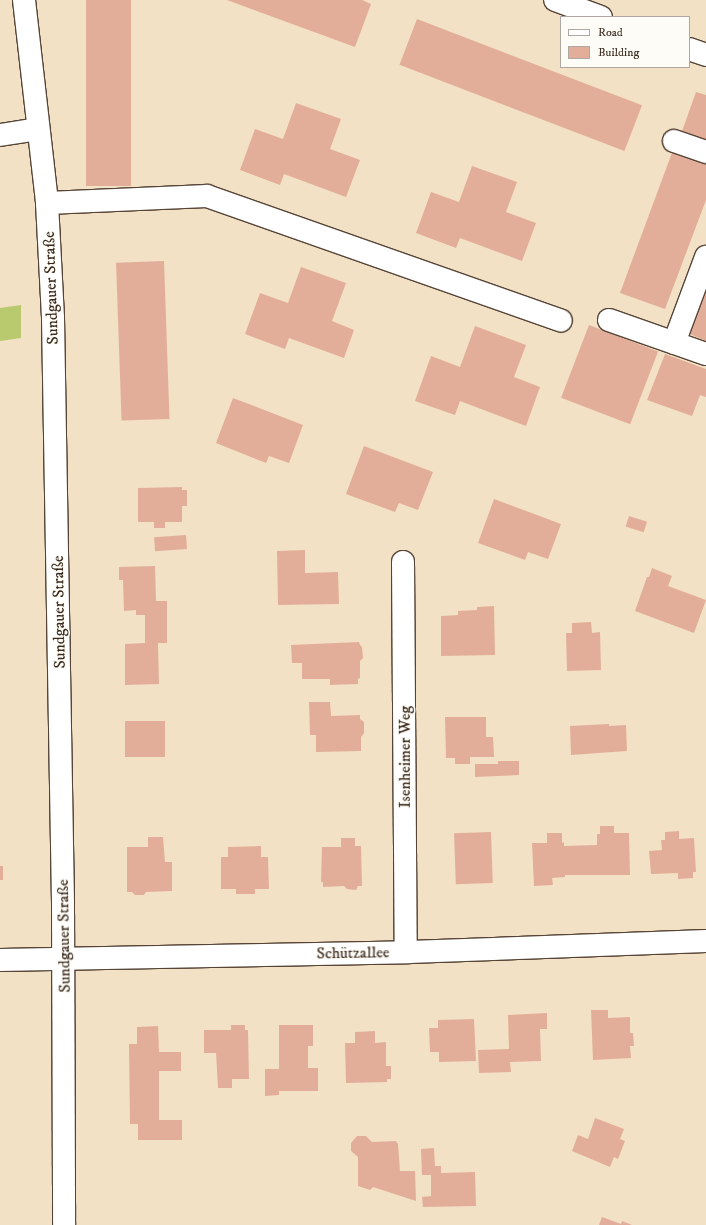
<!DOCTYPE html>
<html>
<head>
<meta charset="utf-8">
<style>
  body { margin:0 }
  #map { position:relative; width:706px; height:1225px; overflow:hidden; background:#f2e1c4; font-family:"IM FELL DW Pica",serif }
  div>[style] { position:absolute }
  .green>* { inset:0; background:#b8ca6d }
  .building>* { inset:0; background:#e3ae99; transform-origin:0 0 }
  .roads { filter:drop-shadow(1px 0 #564537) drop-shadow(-1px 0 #564537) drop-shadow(0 1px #564537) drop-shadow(0 -1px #564537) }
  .minor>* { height:22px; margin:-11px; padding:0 11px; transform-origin:11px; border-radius:11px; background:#fff }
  span { translate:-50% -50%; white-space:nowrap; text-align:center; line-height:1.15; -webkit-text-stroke:3px #fdfcf7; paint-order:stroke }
  .street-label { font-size:16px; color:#3b2a1e }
  .legend { position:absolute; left:560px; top:16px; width:130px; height:52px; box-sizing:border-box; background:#fdfcf7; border:1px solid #afa8a0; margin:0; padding:5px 7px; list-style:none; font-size:12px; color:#3b2a1e }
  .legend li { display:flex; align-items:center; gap:8px; height:20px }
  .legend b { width:20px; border:1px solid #afa8a0 }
</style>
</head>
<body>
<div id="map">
  <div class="green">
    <i style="clip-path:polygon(21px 305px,21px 338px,0 341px,0 308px)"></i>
  </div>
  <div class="building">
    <i style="left:86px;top:0;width:45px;height:186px"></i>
    <i style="clip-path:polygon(227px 0,362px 0,371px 4px,355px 47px)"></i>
    <i style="left:417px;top:19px;width:241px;height:49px;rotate:21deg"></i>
    <i style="clip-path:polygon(696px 92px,706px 95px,706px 142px,681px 134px)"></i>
    <i style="clip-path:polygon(296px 103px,341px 119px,330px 149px,360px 160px,346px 197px,284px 174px,280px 185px,240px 170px,255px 129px,283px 139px)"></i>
    <i style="clip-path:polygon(673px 150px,706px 162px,706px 200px,665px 309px,620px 293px)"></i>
    <i style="clip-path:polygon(472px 166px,517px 182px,506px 212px,536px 223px,522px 261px,460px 238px,456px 248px,416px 233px,431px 192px,459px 202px)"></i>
    <i style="left:164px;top:261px;width:158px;height:48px;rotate:88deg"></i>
    <i style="clip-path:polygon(301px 267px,346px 283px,332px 321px,354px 330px,344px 358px,289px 338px,285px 349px,245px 334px,260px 293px,288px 303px)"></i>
    <i style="clip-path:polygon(706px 280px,706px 341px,685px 332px)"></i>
    <i style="left:589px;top:325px;width:74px;height:78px;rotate:21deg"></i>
    <i style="clip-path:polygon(475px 326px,526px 345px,514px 377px,540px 387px,526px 426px,460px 401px,455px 415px,415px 401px,431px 356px,460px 367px)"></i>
    <i style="clip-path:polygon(665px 354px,706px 369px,706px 397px,700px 395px,692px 416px,647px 400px)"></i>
    <i style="clip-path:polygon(233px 398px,303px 425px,289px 463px,269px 456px,266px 463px,216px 443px)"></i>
    <i style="clip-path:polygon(364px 446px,433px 472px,418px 510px,399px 503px,395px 512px,346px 494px)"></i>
    <i style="clip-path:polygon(182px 487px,182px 490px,187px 490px,187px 506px,182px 506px,182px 522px,165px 522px,165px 528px,154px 528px,154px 522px,138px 522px,138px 488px)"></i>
    <i style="clip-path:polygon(494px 499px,561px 524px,548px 559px,528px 552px,525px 560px,478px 543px)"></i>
    <i style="left:629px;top:516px;width:19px;height:11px;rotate:18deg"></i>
    <i style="left:186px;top:535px;width:14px;height:32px;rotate:86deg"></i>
    <i style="clip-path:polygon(305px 550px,305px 573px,338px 572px,339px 604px,278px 605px,277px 551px)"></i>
    <i style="clip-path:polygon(155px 566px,156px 601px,167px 601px,167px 643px,158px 643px,159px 684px,125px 685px,125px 644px,145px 643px,145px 615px,136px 615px,136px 610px,124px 611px,123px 580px,119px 580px,119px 567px)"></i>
    <i style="clip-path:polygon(652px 568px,672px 576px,668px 586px,706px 600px,694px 633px,635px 611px,647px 577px,649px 577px)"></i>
    <i style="clip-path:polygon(494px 606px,495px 655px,441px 656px,441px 616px,458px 615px,458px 611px,477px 610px,477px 607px)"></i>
    <i style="clip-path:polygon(591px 622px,592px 633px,600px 632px,601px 670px,567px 671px,566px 633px,572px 633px,572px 623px)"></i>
    <i style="clip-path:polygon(359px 642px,360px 645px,362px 647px,363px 658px,360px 661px,360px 678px,358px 679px,358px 684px,330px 685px,330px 679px,302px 679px,302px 663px,292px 663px,291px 645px)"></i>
    <i style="clip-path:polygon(309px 702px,330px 702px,331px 716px,360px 715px,360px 719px,364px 722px,364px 733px,361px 737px,361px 751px,316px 752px,316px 735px,310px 735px)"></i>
    <i style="clip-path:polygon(445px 717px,486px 717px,486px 737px,493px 737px,494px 757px,470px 757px,470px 764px,455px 764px,455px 758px,446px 758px)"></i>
    <i style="left:165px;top:721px;width:36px;height:40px;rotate:90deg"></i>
    <i style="clip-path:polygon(609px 724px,609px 726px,626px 725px,627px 751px,571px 755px,570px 726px)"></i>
    <i style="clip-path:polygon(498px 761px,519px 761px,519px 775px,475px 777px,475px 764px,498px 764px)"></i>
    <i style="clip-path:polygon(600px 826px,614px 826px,614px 833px,629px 833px,630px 875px,565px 875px,565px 877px,552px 878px,553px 885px,534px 886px,532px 843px,547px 843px,547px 833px,562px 833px,562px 843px,564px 842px,564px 846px,597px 845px,597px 834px,600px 834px)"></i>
    <i style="clip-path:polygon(679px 831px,679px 839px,694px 838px,696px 872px,693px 872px,693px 878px,678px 879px,678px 873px,651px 874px,649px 851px,662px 850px,661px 840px,665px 840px,665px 832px)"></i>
    <i style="left:491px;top:832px;width:51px;height:37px;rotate:88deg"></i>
    <i style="clip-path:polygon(148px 837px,163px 837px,165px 862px,172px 862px,172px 891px,146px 892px,144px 895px,135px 895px,132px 892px,127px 892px,127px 847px,148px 847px)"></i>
    <i style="clip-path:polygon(341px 838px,355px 838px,355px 846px,361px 846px,362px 886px,358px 886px,356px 890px,347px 889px,344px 886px,323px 887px,323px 882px,321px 882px,322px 847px,341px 847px)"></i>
    <i style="clip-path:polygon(261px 846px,261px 857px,268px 857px,269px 889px,255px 889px,255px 894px,236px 894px,236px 889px,221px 889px,221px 857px,228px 857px,228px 847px)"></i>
    <i style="left:3px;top:866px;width:14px;height:3px;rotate:90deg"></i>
    <i style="clip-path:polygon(591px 1010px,608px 1010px,608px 1018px,630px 1017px,630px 1033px,633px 1033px,634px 1046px,630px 1046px,631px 1058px,593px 1060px)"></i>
    <i style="clip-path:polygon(547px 1013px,547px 1029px,540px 1029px,541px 1061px,510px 1062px,511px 1072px,479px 1073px,478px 1050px,509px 1049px,508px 1015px)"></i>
    <i style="clip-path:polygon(474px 1019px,476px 1061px,439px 1062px,439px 1052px,430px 1052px,429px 1028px,438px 1028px,438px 1020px)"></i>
    <i style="clip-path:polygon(231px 1025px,245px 1025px,245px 1030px,248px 1030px,249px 1079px,232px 1079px,232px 1088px,218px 1088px,216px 1053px,204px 1053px,204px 1030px,231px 1030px)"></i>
    <i style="clip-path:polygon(279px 1025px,313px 1025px,313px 1046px,308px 1046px,308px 1068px,318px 1068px,318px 1091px,279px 1091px,279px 1095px,265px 1096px,265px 1069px,279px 1069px)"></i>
    <i style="clip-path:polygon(158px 1026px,159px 1052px,181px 1052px,181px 1071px,159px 1071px,159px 1120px,182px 1120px,182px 1140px,138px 1140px,138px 1124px,130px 1124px,129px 1044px,137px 1044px,137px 1027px)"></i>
    <i style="clip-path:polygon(375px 1031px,375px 1043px,386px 1042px,386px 1066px,391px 1066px,391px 1079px,387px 1079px,387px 1082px,346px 1083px,345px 1043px,355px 1043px,355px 1032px)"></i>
    <i style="clip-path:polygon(595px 1118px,624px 1129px,620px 1139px,625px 1141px,618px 1159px,614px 1157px,610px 1167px,572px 1151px,578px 1135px,588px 1139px)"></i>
    <i style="clip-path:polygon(357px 1136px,366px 1136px,372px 1142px,396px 1141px,398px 1144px,400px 1171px,415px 1171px,416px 1201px,373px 1187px,370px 1190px,358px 1186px,358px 1157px,351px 1151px,351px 1143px)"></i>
    <i style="clip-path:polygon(434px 1148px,435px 1166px,441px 1166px,441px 1173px,475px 1172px,476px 1206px,423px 1207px,422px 1197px,431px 1196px,431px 1175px,422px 1175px,421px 1149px)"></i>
    <i style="clip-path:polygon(602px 1217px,621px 1224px,622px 1221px,632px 1225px,599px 1225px)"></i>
  </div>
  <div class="roads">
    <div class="minor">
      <i style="left:24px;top:0;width:204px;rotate:83.5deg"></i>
      <i style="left:47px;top:203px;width:115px;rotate:87deg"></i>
      <i style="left:53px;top:318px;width:586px;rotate:89.02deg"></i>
      <i style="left:63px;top:904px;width:321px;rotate:89.8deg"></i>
      <i style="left:555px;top:0;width:49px;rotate:20.3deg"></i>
      <i style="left:689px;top:49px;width:18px;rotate:19deg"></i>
      <i style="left:0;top:135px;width:38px;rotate:-9deg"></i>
      <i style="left:674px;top:141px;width:34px;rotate:19deg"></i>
      <i style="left:47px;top:203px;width:160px;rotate:-2.5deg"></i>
      <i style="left:207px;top:196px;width:375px;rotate:19.4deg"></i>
      <i style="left:609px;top:320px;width:103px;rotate:19.3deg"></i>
      <i style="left:674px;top:343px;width:92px;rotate:-69.6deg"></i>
      <i style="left:403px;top:562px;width:390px;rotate:89.6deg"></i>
      <i style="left:0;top:960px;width:409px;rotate:-1.1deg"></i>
      <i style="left:409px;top:952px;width:297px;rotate:-2.1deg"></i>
    </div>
  </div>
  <div class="street-label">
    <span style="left:51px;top:288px;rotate:-92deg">Sundgauer Straße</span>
    <span style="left:59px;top:612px;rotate:-91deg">Sundgauer Straße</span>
    <span style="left:405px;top:757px;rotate:-90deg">Isenheimer Weg</span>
    <span style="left:64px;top:936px;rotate:-91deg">Sundgauer Straße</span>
    <span style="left:353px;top:953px;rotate:-1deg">Schützallee</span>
  </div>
  <ul class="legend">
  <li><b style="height:5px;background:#fff"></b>Road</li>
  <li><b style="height:11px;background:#e3ae99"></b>Building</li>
  </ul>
</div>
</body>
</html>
